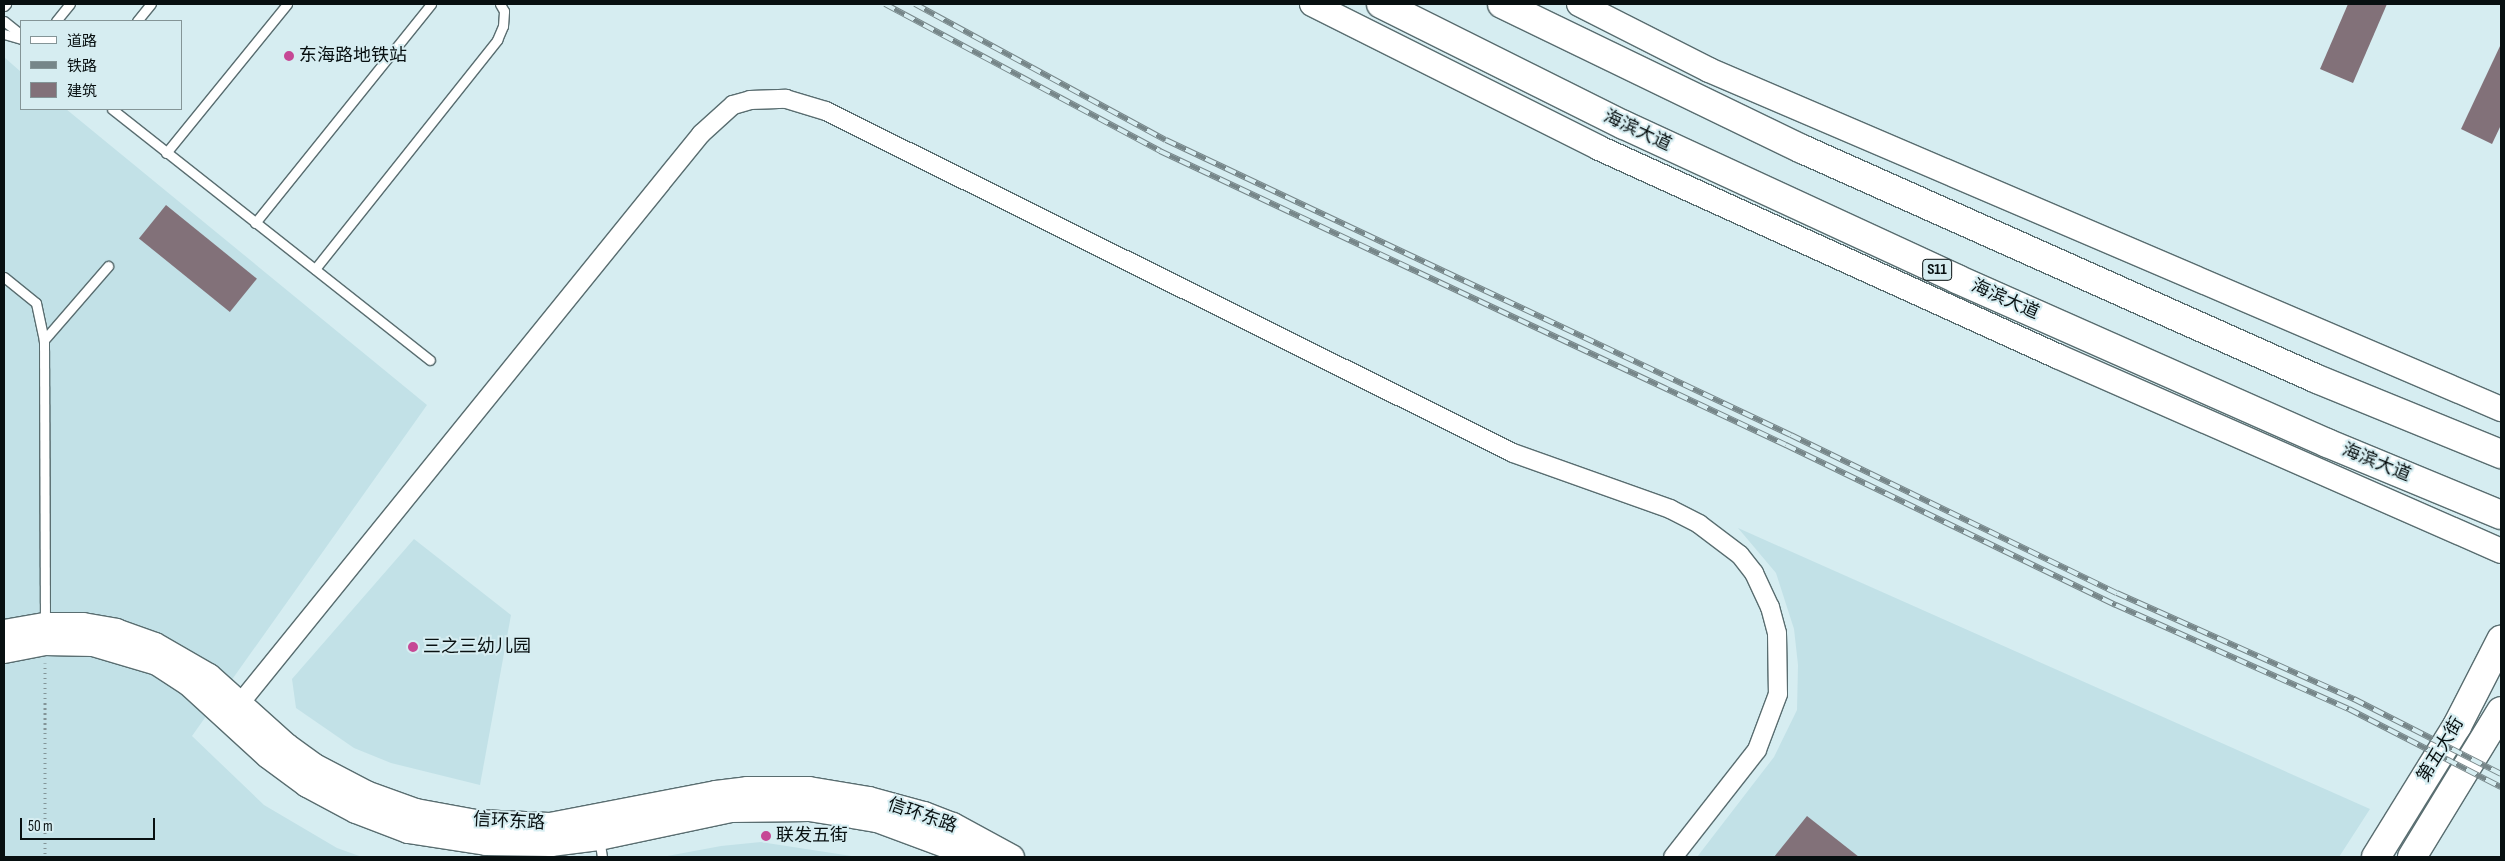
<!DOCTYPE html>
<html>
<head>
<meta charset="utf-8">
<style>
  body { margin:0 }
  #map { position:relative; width:2505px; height:861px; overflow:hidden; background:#d6edf1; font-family:"Sofia Sans Condensed","Noto Sans SC",sans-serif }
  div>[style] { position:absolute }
  .built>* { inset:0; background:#c2e1e7 }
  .building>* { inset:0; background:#827179; transform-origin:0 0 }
  .path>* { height:3px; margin-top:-1.5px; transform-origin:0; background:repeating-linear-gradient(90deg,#839497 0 1px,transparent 0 5px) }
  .roads { filter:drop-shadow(1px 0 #596d70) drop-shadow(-1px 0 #596d70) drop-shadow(0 1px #596d70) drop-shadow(0 -1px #596d70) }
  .lane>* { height:9px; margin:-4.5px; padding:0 4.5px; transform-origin:4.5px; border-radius:4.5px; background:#fff }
  .street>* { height:18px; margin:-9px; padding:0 9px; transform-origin:9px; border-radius:9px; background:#fff }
  .secondary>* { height:24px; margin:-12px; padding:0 12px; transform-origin:12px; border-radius:12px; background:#fff }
  .primary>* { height:28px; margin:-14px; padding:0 14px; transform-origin:14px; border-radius:14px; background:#fff }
  .highway>* { height:28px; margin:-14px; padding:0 14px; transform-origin:14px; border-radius:14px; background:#fff }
  .rail>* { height:5.5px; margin-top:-2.75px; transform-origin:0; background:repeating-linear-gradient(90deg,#d6edf1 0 11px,#768689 0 22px); box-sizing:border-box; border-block:1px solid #768689 }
  .dots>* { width:14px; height:14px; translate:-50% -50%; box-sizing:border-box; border:2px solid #d6edf1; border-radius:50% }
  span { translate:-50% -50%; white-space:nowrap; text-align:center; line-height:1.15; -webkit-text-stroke:4px #d6edf1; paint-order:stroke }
  .shield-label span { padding:1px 4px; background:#d6edf1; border:1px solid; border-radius:4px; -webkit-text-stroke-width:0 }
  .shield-label { font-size:16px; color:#081011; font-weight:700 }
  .poi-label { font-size:18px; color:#081011 }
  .left { translate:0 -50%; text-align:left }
  .street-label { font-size:18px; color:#081011 }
  .frame { position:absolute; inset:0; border:5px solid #081011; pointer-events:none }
  .legend { position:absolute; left:20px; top:20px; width:162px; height:90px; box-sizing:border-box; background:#d6edf1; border:1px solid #849597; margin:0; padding:6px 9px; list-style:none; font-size:15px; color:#081011 }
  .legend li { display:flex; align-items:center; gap:10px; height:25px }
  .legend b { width:25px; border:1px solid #849597 }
  .scale { position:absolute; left:20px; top:818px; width:135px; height:22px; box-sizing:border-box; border:2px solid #081011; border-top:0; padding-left:6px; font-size:15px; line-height:18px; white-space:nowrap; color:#081011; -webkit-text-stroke:4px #d6edf1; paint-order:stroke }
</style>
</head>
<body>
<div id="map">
  <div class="built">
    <i style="clip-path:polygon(4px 57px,21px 72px,21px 109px,66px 109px,427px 405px,192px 736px,264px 805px,337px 848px,362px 857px,4px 857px)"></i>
    <i style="clip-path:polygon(1738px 528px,2370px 809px,2339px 857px,1697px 857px,1774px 757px,1797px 710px,1798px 665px,1794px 629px,1776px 573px)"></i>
    <i style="clip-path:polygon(414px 539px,511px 615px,480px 785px,391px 763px,354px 748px,296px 708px,292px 679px)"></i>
    <i style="clip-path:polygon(761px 842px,858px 857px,662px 857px,721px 846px)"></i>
  </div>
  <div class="building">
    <i style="clip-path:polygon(2348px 4px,2387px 4px,2353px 83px,2320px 69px)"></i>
    <i style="clip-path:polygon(2501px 44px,2501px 125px,2492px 144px,2461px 129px)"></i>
    <i style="left:166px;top:205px;width:117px;height:43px;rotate:39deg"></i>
    <i style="clip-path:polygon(1807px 816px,1859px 857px,1774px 857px)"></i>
  </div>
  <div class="path">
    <i style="left:45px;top:663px;width:194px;rotate:90deg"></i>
  </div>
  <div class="roads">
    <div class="lane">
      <i style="left:4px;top:6px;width:3px;rotate:-45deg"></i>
      <i style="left:4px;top:21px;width:22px;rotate:39deg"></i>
      <i style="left:56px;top:21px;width:22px;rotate:-51deg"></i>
      <i style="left:137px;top:21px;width:22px;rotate:-51deg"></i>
      <i style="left:4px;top:34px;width:18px;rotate:16deg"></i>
      <i style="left:112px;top:109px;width:405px;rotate:38.3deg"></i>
      <i style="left:166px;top:153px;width:192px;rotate:-50.9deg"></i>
      <i style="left:255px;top:223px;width:281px;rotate:-51.2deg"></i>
      <i style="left:315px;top:269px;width:293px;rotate:-51.5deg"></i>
      <i style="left:497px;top:40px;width:15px;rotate:-67deg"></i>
      <i style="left:503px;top:26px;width:15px;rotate:-86deg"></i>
      <i style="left:504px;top:11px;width:8px;rotate:-120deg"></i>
      <i style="left:4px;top:277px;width:41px;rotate:39.1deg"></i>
      <i style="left:36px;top:303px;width:38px;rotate:78deg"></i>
      <i style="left:44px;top:340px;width:283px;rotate:89.8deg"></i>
      <i style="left:44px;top:340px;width:98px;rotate:-49.1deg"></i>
      <i style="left:599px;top:838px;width:19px;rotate:81deg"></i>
    </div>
    <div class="street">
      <i style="left:233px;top:712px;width:744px;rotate:-51deg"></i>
      <i style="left:701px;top:134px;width:43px;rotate:-42.2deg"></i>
      <i style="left:733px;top:105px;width:18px;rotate:-16deg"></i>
      <i style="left:750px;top:100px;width:36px;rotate:-2deg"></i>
      <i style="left:786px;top:99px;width:42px;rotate:16.7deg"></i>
      <i style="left:826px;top:111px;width:767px;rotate:26.46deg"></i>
      <i style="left:1513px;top:453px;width:167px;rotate:19.6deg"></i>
      <i style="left:1670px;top:509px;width:33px;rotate:27deg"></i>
      <i style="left:1699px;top:524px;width:51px;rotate:37.1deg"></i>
      <i style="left:1740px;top:555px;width:23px;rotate:52deg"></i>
      <i style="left:1754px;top:573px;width:38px;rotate:65deg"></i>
      <i style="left:1770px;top:607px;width:27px;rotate:75deg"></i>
      <i style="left:1777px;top:633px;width:61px;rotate:89.1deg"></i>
      <i style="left:1778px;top:694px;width:60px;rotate:110.6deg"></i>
      <i style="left:1757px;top:750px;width:136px;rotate:128.1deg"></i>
    </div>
    <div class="secondary">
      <i style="left:1312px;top:4px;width:321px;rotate:26.6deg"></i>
      <i style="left:1599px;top:148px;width:503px;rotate:24.43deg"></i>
      <i style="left:2057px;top:356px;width:485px;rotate:23.7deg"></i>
      <i style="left:1579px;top:4px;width:146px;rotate:26.9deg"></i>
      <i style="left:1709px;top:70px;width:862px;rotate:23.17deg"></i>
      <i style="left:4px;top:632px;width:42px;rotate:-9.7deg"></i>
      <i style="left:45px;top:625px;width:38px"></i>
      <i style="left:83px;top:625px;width:34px;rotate:10deg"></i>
      <i style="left:116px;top:631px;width:41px;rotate:19.7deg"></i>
      <i style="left:155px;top:645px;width:62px;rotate:29.9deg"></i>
      <i style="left:209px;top:676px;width:105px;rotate:41.9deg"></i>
      <i style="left:287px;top:746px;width:32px;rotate:36deg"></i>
      <i style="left:313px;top:765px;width:60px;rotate:27.8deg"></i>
      <i style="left:366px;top:793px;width:53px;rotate:19.8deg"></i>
      <i style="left:416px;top:811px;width:61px;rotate:10.4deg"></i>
      <i style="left:476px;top:822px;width:74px;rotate:2.3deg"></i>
      <i style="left:550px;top:825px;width:169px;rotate:-10.9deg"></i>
      <i style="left:716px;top:793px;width:31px;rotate:-7deg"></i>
      <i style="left:747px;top:789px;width:62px"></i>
      <i style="left:809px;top:789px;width:61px;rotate:9.5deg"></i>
      <i style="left:869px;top:799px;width:57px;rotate:15.3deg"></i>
      <i style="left:924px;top:814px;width:31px;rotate:21deg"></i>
      <i style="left:953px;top:825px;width:67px;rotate:28.5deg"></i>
      <i style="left:4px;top:651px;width:42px;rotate:-11deg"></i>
      <i style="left:45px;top:643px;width:48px;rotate:1.2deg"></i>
      <i style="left:93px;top:644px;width:67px;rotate:16.5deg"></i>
      <i style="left:157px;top:663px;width:37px;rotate:33deg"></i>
      <i style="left:188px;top:683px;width:108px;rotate:42.4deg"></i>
      <i style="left:268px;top:756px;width:49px;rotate:36.6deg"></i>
      <i style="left:307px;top:785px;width:55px;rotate:28deg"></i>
      <i style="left:356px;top:811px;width:56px;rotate:21deg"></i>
      <i style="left:408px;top:831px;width:79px;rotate:8.7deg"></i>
      <i style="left:486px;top:843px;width:65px;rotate:0.9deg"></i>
      <i style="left:551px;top:844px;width:48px;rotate:-7.1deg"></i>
      <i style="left:599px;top:838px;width:135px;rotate:-12deg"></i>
      <i style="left:731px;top:810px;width:78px;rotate:-0.7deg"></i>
      <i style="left:809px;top:809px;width:69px;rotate:9.2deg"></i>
      <i style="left:877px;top:820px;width:107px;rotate:20.3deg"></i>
    </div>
    <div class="primary">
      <i style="left:2376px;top:857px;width:154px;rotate:-58.3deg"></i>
      <i style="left:2457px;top:726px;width:97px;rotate:-62.9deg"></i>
      <i style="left:2412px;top:857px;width:171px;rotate:-58.6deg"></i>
    </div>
    <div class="highway">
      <i style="left:1381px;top:4px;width:271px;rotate:26.5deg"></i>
      <i style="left:1624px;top:125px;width:367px;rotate:24.8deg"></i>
      <i style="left:1957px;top:279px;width:405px;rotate:23.9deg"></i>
      <i style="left:2327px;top:443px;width:188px;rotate:22.5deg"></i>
      <i style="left:1502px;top:4px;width:333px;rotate:25.8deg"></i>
      <i style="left:1802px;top:149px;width:564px;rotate:24.07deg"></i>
      <i style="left:2317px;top:379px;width:199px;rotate:22.2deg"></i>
    </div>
  </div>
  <div class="rail">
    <i style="left:885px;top:4px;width:312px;rotate:28.1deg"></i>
    <i style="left:1160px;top:151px;width:692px;rotate:25.16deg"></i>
    <i style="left:1786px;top:445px;width:367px;rotate:25.9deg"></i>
    <i style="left:2116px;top:605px;width:255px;rotate:24.1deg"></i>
    <i style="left:2349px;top:709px;width:171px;rotate:27.2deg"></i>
    <i style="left:915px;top:4px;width:285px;rotate:28.5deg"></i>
    <i style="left:1166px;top:140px;width:691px;rotate:25.27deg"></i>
    <i style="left:1791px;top:435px;width:362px;rotate:25.9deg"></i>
    <i style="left:2117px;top:593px;width:260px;rotate:24.1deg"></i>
    <i style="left:2354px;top:699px;width:165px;rotate:27deg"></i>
  </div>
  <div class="dots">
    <i style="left:289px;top:56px;background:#c64895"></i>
    <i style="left:413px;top:647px;background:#c64895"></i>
    <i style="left:766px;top:836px;background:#c64895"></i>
  </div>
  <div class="shield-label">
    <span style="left:1937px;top:270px">S11</span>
  </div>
  <div class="poi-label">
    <span class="left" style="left:299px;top:56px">东海路地铁站</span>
    <span class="left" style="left:423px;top:647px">三之三幼儿园</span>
    <span class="left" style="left:776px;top:836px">联发五街</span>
  </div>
  <div class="street-label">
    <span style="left:1637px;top:131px;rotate:25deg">海滨大道</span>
    <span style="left:2005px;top:300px;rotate:24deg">海滨大道</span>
    <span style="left:2376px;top:463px;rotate:22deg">海滨大道</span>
    <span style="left:2441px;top:750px;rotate:-59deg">第五大街</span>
    <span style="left:922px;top:816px;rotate:19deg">信环东路</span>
    <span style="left:509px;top:822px;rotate:3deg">信环东路</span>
  </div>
  <div class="frame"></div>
  <ul class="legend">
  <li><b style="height:6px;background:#fff"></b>道路</li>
  <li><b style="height:6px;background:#768689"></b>铁路</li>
  <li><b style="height:14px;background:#827179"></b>建筑</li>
  </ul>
  <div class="scale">50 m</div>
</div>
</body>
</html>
